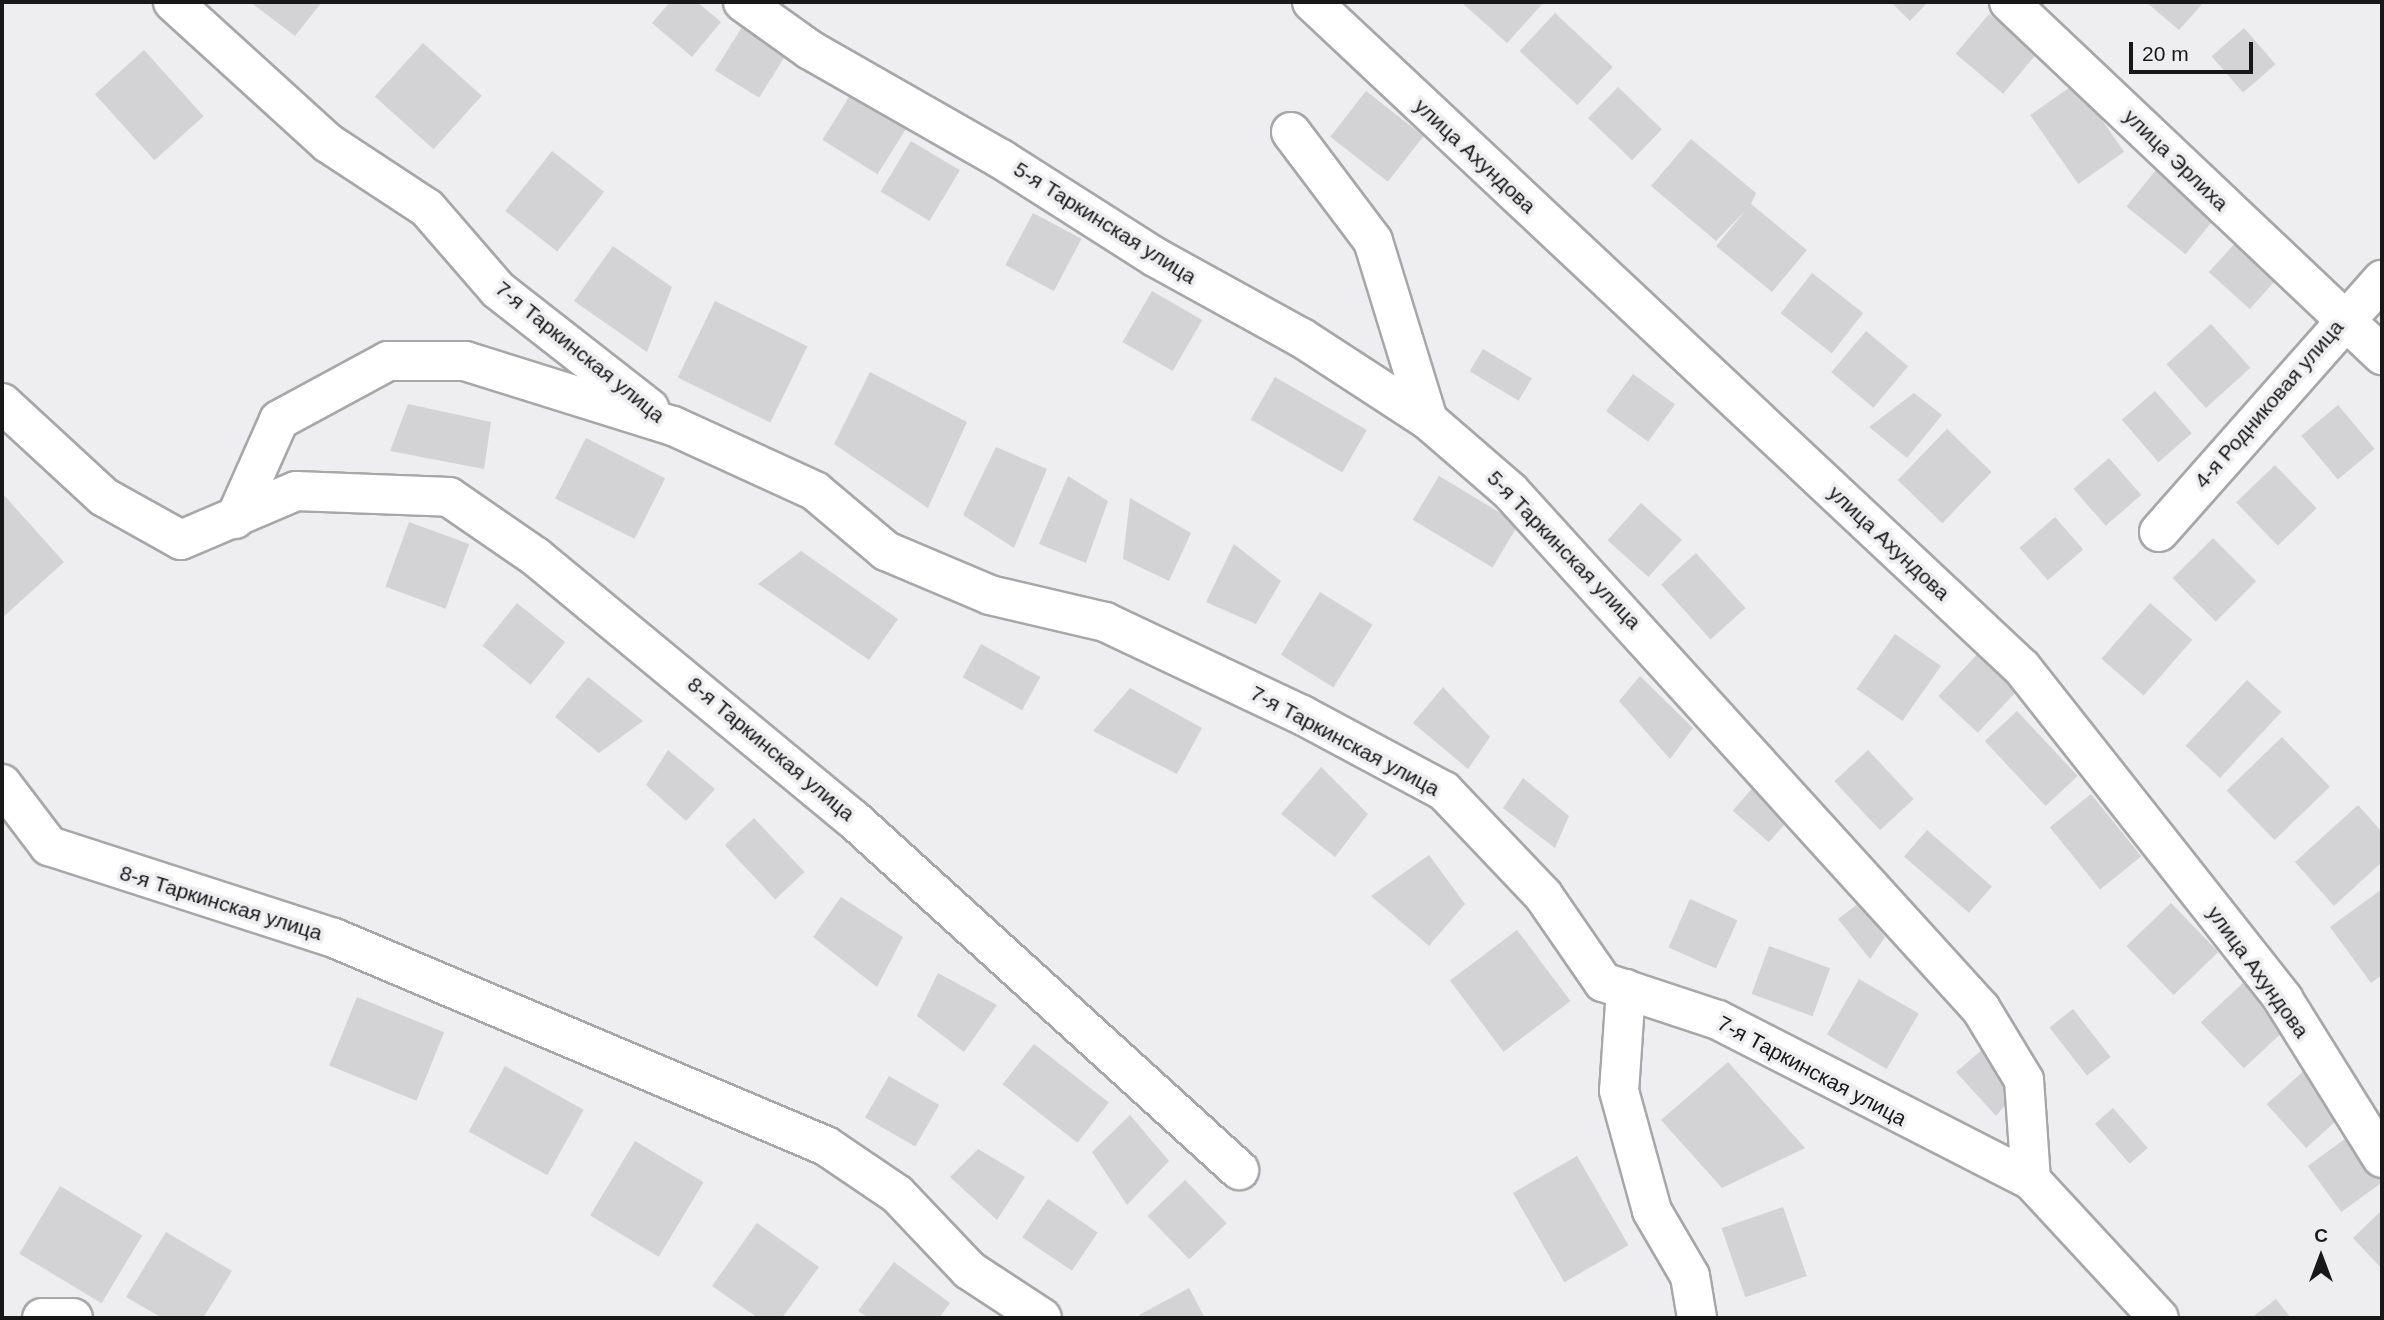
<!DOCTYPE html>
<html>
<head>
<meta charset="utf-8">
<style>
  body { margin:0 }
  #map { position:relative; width:2384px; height:1320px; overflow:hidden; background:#eeeef1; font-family:Arial,sans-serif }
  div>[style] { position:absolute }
  .building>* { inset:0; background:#d3d3d6; transform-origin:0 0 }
  .roads { filter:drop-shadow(2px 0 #a7a7a9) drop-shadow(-2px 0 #a7a7a9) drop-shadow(0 2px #a7a7a9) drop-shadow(0 -2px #a7a7a9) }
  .minor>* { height:38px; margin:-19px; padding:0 19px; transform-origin:19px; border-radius:19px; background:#fff }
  span { translate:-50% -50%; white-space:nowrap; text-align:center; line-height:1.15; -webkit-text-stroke:7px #eeeef1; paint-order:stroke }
  .street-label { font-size:21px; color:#181819 }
  .frame { position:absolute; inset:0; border:4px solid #181819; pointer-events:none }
  .north { position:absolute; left:2286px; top:1222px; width:70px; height:70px; -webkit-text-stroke:5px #eeeef1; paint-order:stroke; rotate:0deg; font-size:19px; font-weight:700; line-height:28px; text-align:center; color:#181819 }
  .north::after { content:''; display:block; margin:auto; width:24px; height:32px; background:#181819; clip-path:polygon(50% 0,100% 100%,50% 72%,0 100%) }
  .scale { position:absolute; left:2129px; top:42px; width:124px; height:32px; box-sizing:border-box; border:4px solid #181819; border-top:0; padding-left:9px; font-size:21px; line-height:24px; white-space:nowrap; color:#181819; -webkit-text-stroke:5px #eeeef1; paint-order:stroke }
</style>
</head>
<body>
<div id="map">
  <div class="building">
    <i style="clip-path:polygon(250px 2px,322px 2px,295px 36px)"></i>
    <i style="clip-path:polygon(670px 2px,697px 2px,721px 22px,692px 57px,652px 23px)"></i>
    <i style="clip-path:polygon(1461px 2px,1544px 2px,1507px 43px)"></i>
    <i style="clip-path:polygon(1891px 2px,1928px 2px,1910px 21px)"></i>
    <i style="clip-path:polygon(2146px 2px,2204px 2px,2179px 30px)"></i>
    <i style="left:1555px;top:13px;width:79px;height:52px;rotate:43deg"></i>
    <i style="left:1989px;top:14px;width:62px;height:52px;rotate:40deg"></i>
    <i style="left:742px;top:27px;width:52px;height:51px;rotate:32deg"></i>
    <i style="left:2244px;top:28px;width:48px;height:43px;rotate:49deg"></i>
    <i style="left:423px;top:43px;width:79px;height:72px;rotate:42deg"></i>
    <i style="left:144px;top:50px;width:89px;height:66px;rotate:48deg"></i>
    <i style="left:2076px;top:83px;width:84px;height:56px;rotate:55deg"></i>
    <i style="left:1618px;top:87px;width:61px;height:43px;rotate:44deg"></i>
    <i style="left:1366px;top:91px;width:73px;height:58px;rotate:38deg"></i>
    <i style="left:851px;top:94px;width:65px;height:54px;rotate:32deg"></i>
    <i style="clip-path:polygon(1691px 139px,1756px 193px,1751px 204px,1807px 250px,1772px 292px,1716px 246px,1746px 210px,1716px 241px,1651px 186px)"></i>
    <i style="left:911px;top:141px;width:57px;height:59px;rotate:31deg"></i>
    <i style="left:552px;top:151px;width:66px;height:76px;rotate:38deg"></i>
    <i style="left:2156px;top:170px;width:76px;height:47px;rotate:39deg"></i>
    <i style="left:1033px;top:213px;width:55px;height:59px;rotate:28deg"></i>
    <i style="left:2237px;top:241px;width:55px;height:42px;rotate:42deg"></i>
    <i style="clip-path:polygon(613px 246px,672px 287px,647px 352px,574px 301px)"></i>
    <i style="left:1812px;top:273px;width:65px;height:51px;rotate:38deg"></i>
    <i style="left:1152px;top:291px;width:58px;height:59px;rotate:30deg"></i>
    <i style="left:715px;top:301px;width:103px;height:85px;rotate:26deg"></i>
    <i style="left:2211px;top:324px;width:59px;height:60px;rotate:48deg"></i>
    <i style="left:1866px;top:331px;width:55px;height:54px;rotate:40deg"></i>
    <i style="left:1483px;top:349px;width:57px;height:26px;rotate:31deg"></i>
    <i style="clip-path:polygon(870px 372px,967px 422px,928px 508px,834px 444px)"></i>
    <i style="left:1633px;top:374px;width:52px;height:46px;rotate:36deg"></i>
    <i style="left:1275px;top:377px;width:106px;height:49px;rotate:30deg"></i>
    <i style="left:2155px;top:391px;width:56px;height:44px;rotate:49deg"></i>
    <i style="clip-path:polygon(1914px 393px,1942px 415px,1907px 458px,1869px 427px)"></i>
    <i style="clip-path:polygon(408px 404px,491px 422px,484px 469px,390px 451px)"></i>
    <i style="left:2338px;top:405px;width:57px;height:48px;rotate:50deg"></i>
    <i style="left:1947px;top:429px;width:62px;height:71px;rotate:44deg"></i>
    <i style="left:586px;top:438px;width:89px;height:68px;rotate:27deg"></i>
    <i style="clip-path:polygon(996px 447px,1047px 469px,1014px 548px,963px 515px)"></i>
    <i style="left:2109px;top:458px;width:49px;height:47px;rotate:49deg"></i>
    <i style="left:2275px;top:465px;width:60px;height:54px;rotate:46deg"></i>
    <i style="clip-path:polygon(1068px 476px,1108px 501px,1086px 563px,1039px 544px)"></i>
    <i style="left:1439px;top:476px;width:93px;height:51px;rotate:31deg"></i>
    <i style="clip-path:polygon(2px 493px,64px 562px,2px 618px)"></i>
    <i style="clip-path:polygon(1130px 498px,1191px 533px,1169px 581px,1123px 559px)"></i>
    <i style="left:1641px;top:503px;width:55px;height:50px;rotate:42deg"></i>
    <i style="left:2055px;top:517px;width:43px;height:47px;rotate:49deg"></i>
    <i style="left:409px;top:522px;width:64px;height:69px;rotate:20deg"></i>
    <i style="left:2213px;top:538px;width:61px;height:57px;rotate:45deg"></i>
    <i style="clip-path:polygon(1234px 544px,1281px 581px,1256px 624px,1206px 602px)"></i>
    <i style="clip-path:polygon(801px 551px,898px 619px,869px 660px,758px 584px)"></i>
    <i style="left:1696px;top:553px;width:74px;height:47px;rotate:48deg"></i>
    <i style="left:1320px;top:592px;width:62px;height:74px;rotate:32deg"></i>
    <i style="left:517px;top:603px;width:62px;height:55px;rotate:39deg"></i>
    <i style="left:2150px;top:603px;width:56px;height:74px;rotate:41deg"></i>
    <i style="left:1895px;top:634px;width:56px;height:67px;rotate:35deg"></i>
    <i style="left:981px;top:644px;width:68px;height:38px;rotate:29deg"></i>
    <i style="left:1984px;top:647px;width:54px;height:67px;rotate:43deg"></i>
    <i style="clip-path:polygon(1640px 676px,1693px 728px,1670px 759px,1619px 701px)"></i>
    <i style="clip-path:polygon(588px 677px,643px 721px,599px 753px,555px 717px)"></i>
    <i style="left:2247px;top:680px;width:47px;height:90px;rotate:43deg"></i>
    <i style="clip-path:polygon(1443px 687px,1490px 737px,1468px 769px,1413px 723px)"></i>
    <i style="clip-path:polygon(1130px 688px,1202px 728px,1177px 774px,1093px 731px)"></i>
    <i style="left:2017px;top:711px;width:89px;height:44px;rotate:47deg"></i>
    <i style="left:2282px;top:737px;width:69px;height:77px;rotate:46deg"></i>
    <i style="clip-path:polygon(668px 750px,715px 789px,686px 821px,646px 785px)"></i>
    <i style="left:1868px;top:750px;width:67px;height:46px;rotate:47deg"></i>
    <i style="clip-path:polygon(1321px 767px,1368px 814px,1335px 857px,1281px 814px)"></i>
    <i style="clip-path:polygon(1523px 778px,1569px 816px,1555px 848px,1503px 808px)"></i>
    <i style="left:1755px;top:785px;width:48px;height:34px;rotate:41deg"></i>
    <i style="left:2091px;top:794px;width:80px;height:53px;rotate:51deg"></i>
    <i style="clip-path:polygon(2358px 805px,2382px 832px,2382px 862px,2334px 906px,2295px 862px)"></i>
    <i style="left:754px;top:818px;width:74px;height:40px;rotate:47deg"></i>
    <i style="left:1927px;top:830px;width:86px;height:35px;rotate:41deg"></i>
    <i style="clip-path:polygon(1429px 855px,1465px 904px,1429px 946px,1371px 896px)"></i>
    <i style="clip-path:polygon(2382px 889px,2382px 975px,2371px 983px,2330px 927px)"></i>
    <i style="clip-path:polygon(841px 897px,903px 937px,877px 987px,813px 937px)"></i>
    <i style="left:1690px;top:899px;width:52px;height:53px;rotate:24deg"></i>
    <i style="clip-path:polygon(1859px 903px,1885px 937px,1870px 959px,1838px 919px)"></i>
    <i style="left:2171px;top:903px;width:68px;height:62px;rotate:46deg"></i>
    <i style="left:1517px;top:930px;width:89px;height:84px;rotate:53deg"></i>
    <i style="left:1769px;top:946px;width:65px;height:51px;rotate:20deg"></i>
    <i style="clip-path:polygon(938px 973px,997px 1005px,964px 1052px,917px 1016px)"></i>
    <i style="left:1859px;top:979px;width:69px;height:64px;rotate:30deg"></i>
    <i style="left:2244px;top:982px;width:63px;height:59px;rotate:47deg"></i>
    <i style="left:357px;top:997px;width:94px;height:74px;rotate:22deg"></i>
    <i style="left:2073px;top:1009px;width:61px;height:30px;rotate:52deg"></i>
    <i style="left:1034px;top:1044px;width:95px;height:51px;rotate:38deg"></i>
    <i style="clip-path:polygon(1983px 1049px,2013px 1096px,1996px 1116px,1956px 1072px)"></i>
    <i style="clip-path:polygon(1728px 1062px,1805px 1148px,1722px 1188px,1661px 1120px)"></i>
    <i style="left:505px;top:1066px;width:90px;height:75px;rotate:29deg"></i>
    <i style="left:2309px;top:1066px;width:59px;height:57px;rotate:48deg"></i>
    <i style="left:889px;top:1076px;width:58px;height:48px;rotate:30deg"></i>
    <i style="left:2113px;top:1108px;width:53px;height:24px;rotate:49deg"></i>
    <i style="clip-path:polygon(1130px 1115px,1169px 1161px,1127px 1205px,1092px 1152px)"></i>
    <i style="left:2349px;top:1136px;width:57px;height:51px;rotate:54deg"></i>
    <i style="left:635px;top:1141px;width:80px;height:87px;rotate:31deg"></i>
    <i style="clip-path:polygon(978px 1149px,1025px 1177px,997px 1220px,950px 1177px)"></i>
    <i style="left:1577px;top:1156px;width:103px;height:74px;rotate:60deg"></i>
    <i style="left:1185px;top:1180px;width:60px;height:52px;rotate:46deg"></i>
    <i style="left:60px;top:1186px;width:96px;height:79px;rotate:31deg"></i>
    <i style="left:1048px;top:1199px;width:60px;height:46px;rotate:34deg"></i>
    <i style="left:1783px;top:1207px;width:73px;height:65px;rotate:71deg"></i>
    <i style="clip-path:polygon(2382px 1210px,2382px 1269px,2353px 1238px)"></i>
    <i style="clip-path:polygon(757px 1223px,819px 1267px,782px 1318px,758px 1318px,712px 1286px)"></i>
    <i style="clip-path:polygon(166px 1232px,232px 1271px,203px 1318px,162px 1318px,126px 1297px)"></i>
    <i style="clip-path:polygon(894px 1262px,950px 1303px,939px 1318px,869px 1318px,858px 1311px)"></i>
    <i style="clip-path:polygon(1189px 1288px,1205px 1318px,1141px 1318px,1139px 1315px)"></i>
    <i style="clip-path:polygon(2276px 1299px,2291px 1318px,2251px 1318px)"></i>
  </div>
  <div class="roads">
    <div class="minor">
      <i style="left:173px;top:2px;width:210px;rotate:42.3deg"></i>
      <i style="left:328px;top:143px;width:118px;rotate:33.3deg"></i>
      <i style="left:427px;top:208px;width:108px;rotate:49.1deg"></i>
      <i style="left:498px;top:290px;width:192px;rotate:38deg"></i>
      <i style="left:743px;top:2px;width:82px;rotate:35.6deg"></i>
      <i style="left:810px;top:50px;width:220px;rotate:29.7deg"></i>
      <i style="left:1001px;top:159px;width:183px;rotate:32.5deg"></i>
      <i style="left:1155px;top:257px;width:168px;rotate:28.9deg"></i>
      <i style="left:1302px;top:338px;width:150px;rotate:33.1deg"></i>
      <i style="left:1428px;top:420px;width:108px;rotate:40.9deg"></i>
      <i style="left:1510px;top:491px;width:700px;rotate:47.72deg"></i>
      <i style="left:1981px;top:1009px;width:83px;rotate:58.8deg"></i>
      <i style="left:2024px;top:1080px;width:100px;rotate:86deg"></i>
      <i style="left:2031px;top:1180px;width:188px;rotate:47.2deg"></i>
      <i style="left:1312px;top:2px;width:973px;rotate:43.17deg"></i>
      <i style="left:2022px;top:668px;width:422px;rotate:51.7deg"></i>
      <i style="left:2283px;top:999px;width:187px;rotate:58.1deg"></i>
      <i style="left:2009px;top:2px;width:514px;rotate:43.42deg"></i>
      <i style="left:1291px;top:132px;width:136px;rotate:53deg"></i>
      <i style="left:1373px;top:241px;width:187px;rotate:72.9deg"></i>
      <i style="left:2px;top:403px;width:139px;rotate:42.7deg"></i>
      <i style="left:104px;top:497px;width:88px;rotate:29.2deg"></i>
      <i style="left:181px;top:540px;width:125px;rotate:-23.1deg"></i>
      <i style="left:296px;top:491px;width:153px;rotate:2.2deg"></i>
      <i style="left:449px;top:497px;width:106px;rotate:34.6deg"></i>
      <i style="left:536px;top:557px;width:411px;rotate:39.6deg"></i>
      <i style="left:853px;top:819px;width:522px;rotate:42.28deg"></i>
      <i style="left:235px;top:519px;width:108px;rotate:-66deg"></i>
      <i style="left:279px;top:420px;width:124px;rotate:-28.4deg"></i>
      <i style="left:388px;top:361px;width:77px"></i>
      <i style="left:465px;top:361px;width:218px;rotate:17.4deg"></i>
      <i style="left:673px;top:426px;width:156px;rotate:24.6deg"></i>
      <i style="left:815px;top:491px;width:93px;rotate:40.2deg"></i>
      <i style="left:886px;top:551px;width:113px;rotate:22.9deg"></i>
      <i style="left:990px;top:595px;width:118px;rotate:13.2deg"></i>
      <i style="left:1105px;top:622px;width:218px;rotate:25.3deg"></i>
      <i style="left:1302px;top:715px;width:161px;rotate:28.2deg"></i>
      <i style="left:1444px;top:791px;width:144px;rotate:46.4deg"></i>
      <i style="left:1543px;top:895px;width:106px;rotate:55.4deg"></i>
      <i style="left:1603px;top:982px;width:121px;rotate:18.3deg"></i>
      <i style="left:1718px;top:1020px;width:352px;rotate:27.1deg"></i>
      <i style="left:2159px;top:532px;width:337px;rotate:-48.5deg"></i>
      <i style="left:2px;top:784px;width:78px;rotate:52.8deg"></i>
      <i style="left:49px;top:846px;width:299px;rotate:17.9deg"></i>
      <i style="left:334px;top:938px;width:534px;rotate:22.92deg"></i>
      <i style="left:826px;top:1146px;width:86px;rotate:34.1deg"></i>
      <i style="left:897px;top:1194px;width:105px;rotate:46.5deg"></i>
      <i style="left:969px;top:1270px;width:87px;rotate:33.3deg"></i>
      <i style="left:1626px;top:989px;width:102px;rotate:93.9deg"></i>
      <i style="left:1619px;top:1091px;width:124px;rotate:74.6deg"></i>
      <i style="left:1652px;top:1211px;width:75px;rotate:59.7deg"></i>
      <i style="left:1690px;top:1276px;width:43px;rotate:80.5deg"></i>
      <i style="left:42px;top:1318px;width:31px"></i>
    </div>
  </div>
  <div class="street-label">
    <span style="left:1475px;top:156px;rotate:43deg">улица Ахундова</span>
    <span style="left:2176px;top:160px;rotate:44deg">улица Эрлиха</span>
    <span style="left:1105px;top:223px;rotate:32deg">5-я Таркинская улица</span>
    <span style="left:580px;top:352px;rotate:39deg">7-я Таркинская улица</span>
    <span style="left:2269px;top:404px;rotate:-49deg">4-я Родниковая улица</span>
    <span style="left:1889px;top:543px;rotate:43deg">улица Ахундова</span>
    <span style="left:1564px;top:550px;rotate:46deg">5-я Таркинская улица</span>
    <span style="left:1345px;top:741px;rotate:28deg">7-я Таркинская улица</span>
    <span style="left:771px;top:749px;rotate:40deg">8-я Таркинская улица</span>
    <span style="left:221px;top:903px;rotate:17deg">8-я Таркинская улица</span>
    <span style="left:2258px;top:972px;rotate:54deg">улица Ахундова</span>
    <span style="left:1812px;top:1071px;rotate:28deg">7-я Таркинская улица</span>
  </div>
  <div class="frame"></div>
  <div class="north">С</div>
  <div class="scale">20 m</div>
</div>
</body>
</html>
